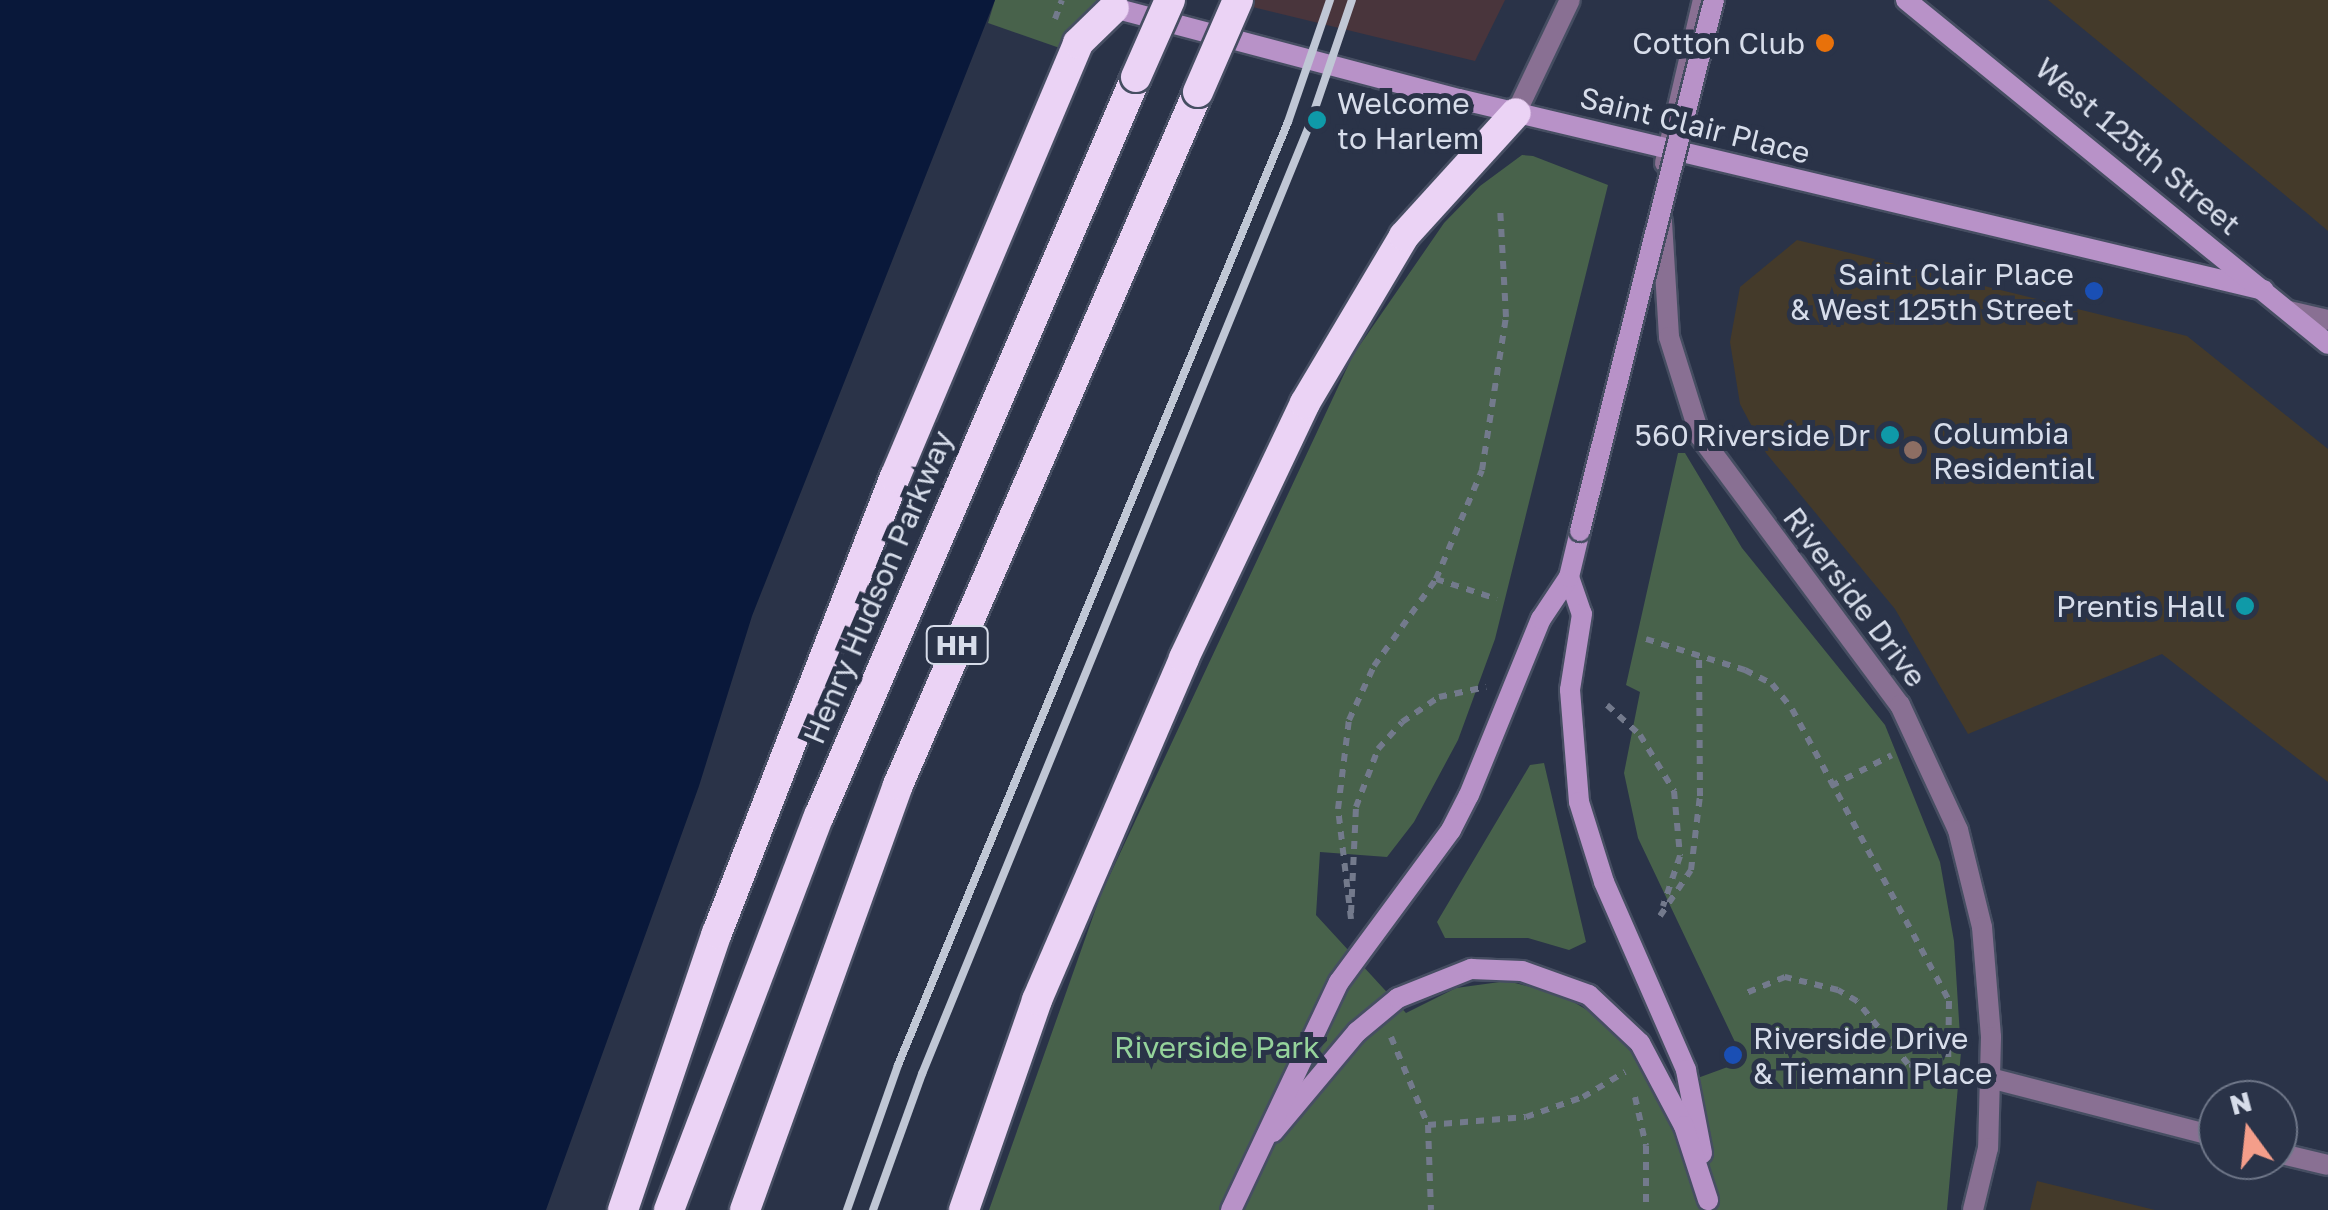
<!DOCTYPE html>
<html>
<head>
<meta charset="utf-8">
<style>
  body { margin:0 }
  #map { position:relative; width:2328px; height:1210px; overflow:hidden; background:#2a3348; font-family:"Golos Text",sans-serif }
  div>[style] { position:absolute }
  .commercial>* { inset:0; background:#49353c }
  .education>* { inset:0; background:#443a2a }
  .green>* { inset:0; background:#48624b }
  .water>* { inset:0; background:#09183a }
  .path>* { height:6px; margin-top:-3px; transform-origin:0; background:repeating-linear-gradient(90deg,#737a8c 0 8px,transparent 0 16px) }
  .roads { filter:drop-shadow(2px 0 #464e62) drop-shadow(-2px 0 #464e62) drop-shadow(0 2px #464e62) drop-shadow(0 -2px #464e62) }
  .street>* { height:20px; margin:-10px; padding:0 10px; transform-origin:10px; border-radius:10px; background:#897093 }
  .secondary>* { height:20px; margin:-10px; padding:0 10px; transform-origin:10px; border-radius:10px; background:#b892c8 }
  .highway>* { height:30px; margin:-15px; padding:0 15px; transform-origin:15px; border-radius:15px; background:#ebd3f5 }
  .rail>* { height:8px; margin:-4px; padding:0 4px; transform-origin:4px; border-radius:4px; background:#c0c7d5 }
  .bridges { filter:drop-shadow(2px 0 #464e62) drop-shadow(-2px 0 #464e62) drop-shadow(0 2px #464e62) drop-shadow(0 -2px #464e62) }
  .secondary-bridge>* { height:20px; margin:-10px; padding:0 10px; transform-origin:10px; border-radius:10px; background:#b892c8 }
  .highway-bridge>* { height:30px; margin:-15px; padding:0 15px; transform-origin:15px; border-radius:15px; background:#ebd3f5 }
  .dots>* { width:28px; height:28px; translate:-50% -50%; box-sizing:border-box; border:5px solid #2a3348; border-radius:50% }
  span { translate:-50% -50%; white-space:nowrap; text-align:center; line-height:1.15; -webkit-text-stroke:10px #2a3348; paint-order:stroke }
  .shield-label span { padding:2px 8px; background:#2a3348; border:2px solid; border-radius:8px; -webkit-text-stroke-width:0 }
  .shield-label { font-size:28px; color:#d7ddea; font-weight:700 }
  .poi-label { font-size:30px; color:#d7ddea }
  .right { translate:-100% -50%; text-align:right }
  .left { translate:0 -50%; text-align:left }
  .street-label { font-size:30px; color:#d7ddea }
  .park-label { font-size:30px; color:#95d39b }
  .north { position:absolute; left:2198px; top:1080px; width:100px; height:100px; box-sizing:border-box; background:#2a3348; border:2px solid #6f7789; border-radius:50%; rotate:345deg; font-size:28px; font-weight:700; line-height:40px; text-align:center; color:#d7ddea }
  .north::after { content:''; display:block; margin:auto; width:35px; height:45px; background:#f49e8a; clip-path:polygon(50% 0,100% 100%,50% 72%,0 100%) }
</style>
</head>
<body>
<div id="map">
  <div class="commercial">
    <i style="clip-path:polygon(1224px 0,1505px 0,1475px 61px)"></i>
  </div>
  <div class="education">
    <i style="clip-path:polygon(2048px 0,2328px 0,2328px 231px,2308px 214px)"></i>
    <i style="clip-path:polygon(1797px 240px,2187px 336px,2328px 449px,2328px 782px,2162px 654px,1968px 734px,1895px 609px,1766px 453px,1740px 404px,1730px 342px,1740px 287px)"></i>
    <i style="clip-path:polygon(2037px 1181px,2155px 1210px,2030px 1210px)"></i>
  </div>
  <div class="green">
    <i style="clip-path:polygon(995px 0,1097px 0,1074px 53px,988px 23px)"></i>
    <i style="clip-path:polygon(1533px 156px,1608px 185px,1495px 639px,1458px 740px,1414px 822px,1387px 857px,1320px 852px,1316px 915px,1406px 1013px,1456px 988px,1507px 981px,1560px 994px,1599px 1017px,1632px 1053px,1654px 1094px,1744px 1061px,1638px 838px,1624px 773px,1640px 692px,1626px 685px,1678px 453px,1685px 453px,1742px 548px,1885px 725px,1940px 862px,1954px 941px,1961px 1052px,1947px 1210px,989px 1210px,1101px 894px,1353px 355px,1444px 223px,1480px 186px,1522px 155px)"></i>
    <i style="clip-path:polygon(1544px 763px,1586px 942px,1569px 950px,1528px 938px,1445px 938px,1437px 922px,1530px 765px)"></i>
  </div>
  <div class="water">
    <i style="clip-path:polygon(0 0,995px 0,752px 616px,699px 786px,546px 1210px,0 1210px)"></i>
  </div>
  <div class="path">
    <i style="left:1055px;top:19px;width:20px;rotate:-70deg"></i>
    <i style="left:1436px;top:579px;width:64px;rotate:18.2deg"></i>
    <i style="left:1646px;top:639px;width:104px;rotate:17.4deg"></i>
    <i style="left:1745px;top:670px;width:30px;rotate:27deg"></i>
    <i style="left:1772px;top:684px;width:32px;rotate:51deg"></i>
    <i style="left:1792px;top:709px;width:332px;rotate:61.7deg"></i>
    <i style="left:1949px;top:1001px;width:74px;rotate:90.8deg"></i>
    <i style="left:1948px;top:1075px;width:41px;rotate:-164.6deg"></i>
    <i style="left:1908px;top:1064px;width:81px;rotate:-129deg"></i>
    <i style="left:1857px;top:1001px;width:22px;rotate:-150deg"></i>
    <i style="left:1838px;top:990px;width:55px;rotate:-166.2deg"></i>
    <i style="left:1785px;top:977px;width:42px;rotate:157.7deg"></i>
    <i style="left:1607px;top:705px;width:45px;rotate:42.3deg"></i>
    <i style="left:1640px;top:735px;width:66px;rotate:58.7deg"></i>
    <i style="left:1674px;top:791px;width:65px;rotate:84.7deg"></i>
    <i style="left:1680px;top:856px;width:53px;rotate:108.8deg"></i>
    <i style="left:1831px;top:786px;width:68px;rotate:-26.9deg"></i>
    <i style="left:1351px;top:913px;width:106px;rotate:-87.3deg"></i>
    <i style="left:1356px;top:807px;width:62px;rotate:-69.2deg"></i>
    <i style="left:1378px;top:749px;width:36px;rotate:-48deg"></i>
    <i style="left:1402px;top:722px;width:45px;rotate:-34deg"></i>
    <i style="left:1439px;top:697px;width:48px;rotate:-12deg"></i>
    <i style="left:1660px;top:916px;width:55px;rotate:-56deg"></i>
    <i style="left:1691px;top:870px;width:75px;rotate:-83.1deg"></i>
    <i style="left:1700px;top:796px;width:139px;rotate:-90.4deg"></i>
    <i style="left:1351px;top:919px;width:111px;rotate:-96.7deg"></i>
    <i style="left:1338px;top:809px;width:90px;rotate:-83deg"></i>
    <i style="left:1349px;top:720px;width:60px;rotate:-65.2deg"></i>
    <i style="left:1374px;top:666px;width:107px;rotate:-54.5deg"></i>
    <i style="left:1436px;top:579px;width:118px;rotate:-67.1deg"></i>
    <i style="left:1482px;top:470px;width:155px;rotate:-81.1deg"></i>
    <i style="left:1506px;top:317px;width:112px;rotate:-93.1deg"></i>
    <i style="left:1391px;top:1037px;width:95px;rotate:67.2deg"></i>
    <i style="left:1428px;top:1125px;width:85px;rotate:88deg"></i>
    <i style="left:1635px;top:1097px;width:50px;rotate:77.3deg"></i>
    <i style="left:1646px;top:1146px;width:64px;rotate:90deg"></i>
    <i style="left:1428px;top:1125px;width:98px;rotate:-4.7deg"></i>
    <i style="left:1526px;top:1117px;width:60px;rotate:-19.3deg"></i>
    <i style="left:1583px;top:1097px;width:49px;rotate:-30.8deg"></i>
  </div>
  <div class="roads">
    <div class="street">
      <i style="left:1516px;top:113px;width:125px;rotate:-64.5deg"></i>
      <i style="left:1665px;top:163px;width:167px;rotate:-76.9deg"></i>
      <i style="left:1662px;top:222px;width:115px;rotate:86.5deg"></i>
      <i style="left:1669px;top:337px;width:104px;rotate:72.6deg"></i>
      <i style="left:1700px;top:436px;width:335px;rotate:53.4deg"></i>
      <i style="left:1900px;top:705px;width:138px;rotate:65.1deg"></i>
      <i style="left:1958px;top:830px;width:100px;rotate:76.1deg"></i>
      <i style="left:1982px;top:927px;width:110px;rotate:85.3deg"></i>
      <i style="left:1991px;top:1037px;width:111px;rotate:91.5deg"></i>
      <i style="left:1988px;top:1148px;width:64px;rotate:103.6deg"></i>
      <i style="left:2289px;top:311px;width:40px;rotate:13deg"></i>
      <i style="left:1990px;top:1078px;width:236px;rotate:14.5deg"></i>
      <i style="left:2278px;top:1153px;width:51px;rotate:13.5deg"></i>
    </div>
    <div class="secondary">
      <i style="left:1117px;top:0;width:9px;rotate:111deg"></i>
      <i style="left:1114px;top:8px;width:357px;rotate:14.8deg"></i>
      <i style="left:1459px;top:99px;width:827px;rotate:13.35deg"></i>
      <i style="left:1906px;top:0;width:544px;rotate:39.19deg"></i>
      <i style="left:1569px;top:577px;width:39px;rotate:71deg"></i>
      <i style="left:1582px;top:614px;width:77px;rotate:99deg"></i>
      <i style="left:1570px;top:690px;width:112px;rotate:85.4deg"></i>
      <i style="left:1579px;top:802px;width:84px;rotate:72.6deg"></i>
      <i style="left:1604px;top:882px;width:205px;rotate:66.4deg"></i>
      <i style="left:1686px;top:1070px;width:85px;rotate:79.1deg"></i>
      <i style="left:1273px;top:1132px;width:131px;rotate:-50deg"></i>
      <i style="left:1357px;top:1032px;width:53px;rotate:-39.7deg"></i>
      <i style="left:1398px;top:998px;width:79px;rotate:-21.7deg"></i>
      <i style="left:1471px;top:969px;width:51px;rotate:2.2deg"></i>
      <i style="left:1522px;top:971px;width:71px;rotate:19.7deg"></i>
      <i style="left:1589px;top:995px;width:70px;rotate:43.3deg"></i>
      <i style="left:1640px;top:1043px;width:94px;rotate:62.1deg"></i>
      <i style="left:1684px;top:1126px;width:78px;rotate:72deg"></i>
      <i style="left:1231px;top:1210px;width:252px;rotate:-64.7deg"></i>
      <i style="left:1339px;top:982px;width:189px;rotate:-53.6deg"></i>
      <i style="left:1451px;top:830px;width:39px;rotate:-63deg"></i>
      <i style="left:1469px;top:795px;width:190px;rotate:-67.8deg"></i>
      <i style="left:1541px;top:619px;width:50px;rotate:-56.3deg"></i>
      <i style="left:1569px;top:577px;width:47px;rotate:-76.6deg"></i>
    </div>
    <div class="highway">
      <i style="left:623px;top:1210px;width:293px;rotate:-71.3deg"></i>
      <i style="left:717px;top:933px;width:490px;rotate:-68.7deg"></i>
      <i style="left:895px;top:477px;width:471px;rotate:-67.1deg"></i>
      <i style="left:1078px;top:43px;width:50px;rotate:-44.2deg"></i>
      <i style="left:669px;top:1210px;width:422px;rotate:-69.2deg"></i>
      <i style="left:819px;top:816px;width:804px;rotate:-66.78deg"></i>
      <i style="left:745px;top:1210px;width:452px;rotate:-70.2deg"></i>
      <i style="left:898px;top:785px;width:755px;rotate:-66.59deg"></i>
      <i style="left:964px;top:1210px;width:222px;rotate:-70.8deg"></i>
      <i style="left:1037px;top:1000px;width:372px;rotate:-66.7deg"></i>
      <i style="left:1184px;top:658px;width:282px;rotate:-64.6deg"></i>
      <i style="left:1305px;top:403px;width:194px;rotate:-59.3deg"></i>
      <i style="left:1404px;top:236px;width:166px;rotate:-47.7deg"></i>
    </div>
  </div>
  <div class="rail">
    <i style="left:847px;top:1210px;width:154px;rotate:-70.6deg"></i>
    <i style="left:898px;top:1065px;width:1020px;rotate:-67.53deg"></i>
    <i style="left:1288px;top:122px;width:129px;rotate:-71deg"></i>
    <i style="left:873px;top:1210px;width:145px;rotate:-70.2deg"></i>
    <i style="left:922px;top:1074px;width:1024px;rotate:-67.79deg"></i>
    <i style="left:1309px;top:126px;width:133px;rotate:-71.2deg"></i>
  </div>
  <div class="bridges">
    <div class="secondary-bridge">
      <i style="left:1580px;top:531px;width:548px;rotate:-75.84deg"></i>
    </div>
    <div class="highway-bridge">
      <i style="left:1136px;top:77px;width:84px;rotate:-66.2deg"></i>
      <i style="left:1198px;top:92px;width:100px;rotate:-66.5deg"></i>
    </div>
  </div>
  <div class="dots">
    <i style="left:1825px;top:43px;background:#e8710a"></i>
    <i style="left:1317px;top:120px;background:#0f9aa8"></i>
    <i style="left:2094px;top:291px;background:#1a4fb4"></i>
    <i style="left:1890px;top:435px;background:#0f9aa8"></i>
    <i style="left:1913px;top:450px;background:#8d6e63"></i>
    <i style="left:2245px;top:606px;background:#0f9aa8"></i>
    <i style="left:1733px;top:1055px;background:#1a4fb4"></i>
  </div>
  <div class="shield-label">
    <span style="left:957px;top:645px">HH</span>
  </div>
  <div class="poi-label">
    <span class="right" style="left:1805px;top:43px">Cotton Club</span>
    <span class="left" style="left:1337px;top:120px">Welcome<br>to Harlem</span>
    <span class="right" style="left:2074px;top:291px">Saint Clair Place<br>&amp; West 125th Street</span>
    <span class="left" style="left:1933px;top:450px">Columbia<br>Residential</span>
    <span class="right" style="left:1870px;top:435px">560 Riverside Dr</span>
    <span class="right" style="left:2225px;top:606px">Prentis Hall</span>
    <span class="left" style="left:1753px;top:1055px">Riverside Drive<br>&amp; Tiemann Place</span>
  </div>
  <div class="street-label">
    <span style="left:1695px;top:125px;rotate:14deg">Saint Clair Place</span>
    <span style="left:2138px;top:146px;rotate:40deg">West 125th Street</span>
    <span style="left:878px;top:587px;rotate:-67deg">Henry Hudson Parkway</span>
    <span style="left:1855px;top:597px;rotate:53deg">Riverside Drive</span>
  </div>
  <div class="park-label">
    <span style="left:1217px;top:1047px">Riverside Park</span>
  </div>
  <div class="north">N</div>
</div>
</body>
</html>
